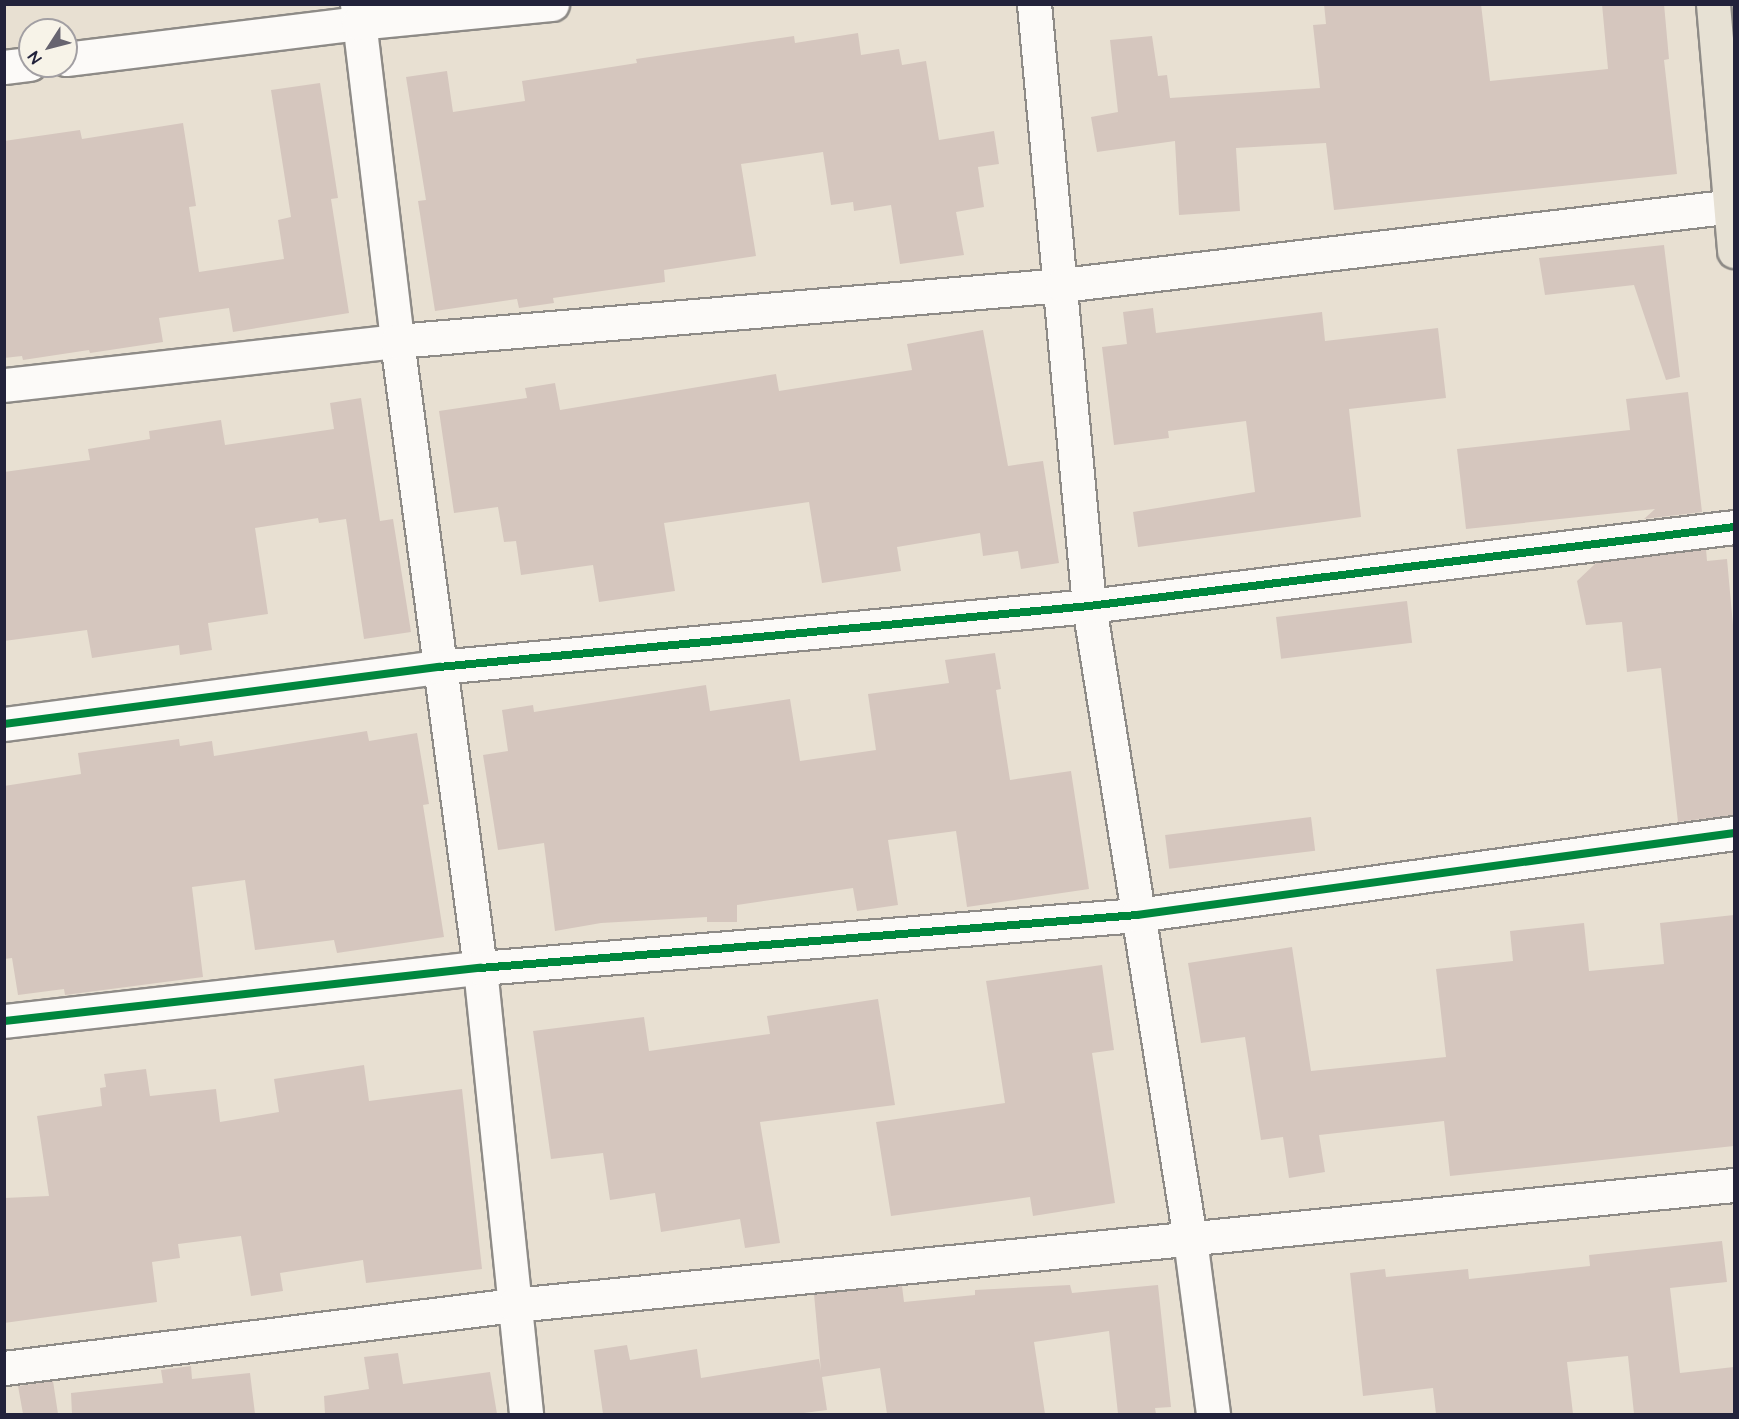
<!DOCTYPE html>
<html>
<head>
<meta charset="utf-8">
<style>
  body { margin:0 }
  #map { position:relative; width:1739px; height:1419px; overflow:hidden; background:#e8e0d2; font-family:"Architects Daughter",sans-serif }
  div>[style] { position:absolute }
  .building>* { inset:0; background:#d5c6be; transform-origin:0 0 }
  .roads { filter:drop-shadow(2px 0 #8e8b87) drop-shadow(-2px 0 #8e8b87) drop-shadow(0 2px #8e8b87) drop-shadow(0 -2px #8e8b87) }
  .minor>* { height:33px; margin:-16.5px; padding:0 16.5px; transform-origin:16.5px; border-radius:16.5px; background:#fcfaf8 }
  .major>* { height:33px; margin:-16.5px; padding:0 16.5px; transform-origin:16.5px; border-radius:16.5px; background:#e7e1d4 }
  .cycleway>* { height:8px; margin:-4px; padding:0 4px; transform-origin:4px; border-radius:4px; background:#00873e }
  span { translate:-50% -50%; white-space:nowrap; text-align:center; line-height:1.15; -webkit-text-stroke:4.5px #f7f3e8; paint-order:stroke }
  .frame { position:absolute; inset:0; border:6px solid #22223b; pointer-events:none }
  .north { position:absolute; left:18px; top:18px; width:60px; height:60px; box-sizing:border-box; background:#f7f3e8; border:2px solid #a29fa3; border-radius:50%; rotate:234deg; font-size:16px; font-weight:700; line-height:24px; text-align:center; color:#22223b }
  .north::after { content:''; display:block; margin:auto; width:21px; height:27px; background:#676470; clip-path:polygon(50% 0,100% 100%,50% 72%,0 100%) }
</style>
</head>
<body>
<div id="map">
  <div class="building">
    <i style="clip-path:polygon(1324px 4px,1481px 4px,1490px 81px,1608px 69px,1602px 4px,1664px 4px,1669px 59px,1664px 60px,1677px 174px,1334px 210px,1326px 143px,1236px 148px,1240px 211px,1179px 215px,1175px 141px,1097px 152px,1091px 117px,1118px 112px,1110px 40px,1152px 36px,1158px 76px,1167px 75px,1170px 98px,1320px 88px,1313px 25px,1326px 24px)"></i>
    <i style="clip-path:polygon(858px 33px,861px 55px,899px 49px,902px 65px,926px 61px,939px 140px,994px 131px,999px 164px,978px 167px,984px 207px,956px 212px,964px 255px,900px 264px,891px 205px,854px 211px,853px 202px,831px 205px,823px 152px,741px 164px,756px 256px,664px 270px,665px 282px,553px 298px,554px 303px,519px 308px,517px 299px,435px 311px,418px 201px,426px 200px,406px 77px,447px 71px,453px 112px,525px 101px,522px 81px,637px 63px,636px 59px,794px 36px,795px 43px)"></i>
    <i style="clip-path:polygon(320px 83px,338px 198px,331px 199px,349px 313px,233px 332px,229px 308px,159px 318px,163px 342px,90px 353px,89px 350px,23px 360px,22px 356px,4px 358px,4px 141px,80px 130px,82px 139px,183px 123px,196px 206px,189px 207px,199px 272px,284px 259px,278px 220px,291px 217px,271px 90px)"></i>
    <i style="clip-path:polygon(1664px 245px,1680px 377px,1666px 380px,1634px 285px,1545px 295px,1539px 258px)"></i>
    <i style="clip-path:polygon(1153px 308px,1156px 333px,1322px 312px,1325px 341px,1438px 328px,1446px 398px,1349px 409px,1361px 517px,1138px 547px,1133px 512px,1255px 492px,1246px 421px,1168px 431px,1169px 438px,1114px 445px,1102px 347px,1127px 344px,1123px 312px)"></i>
    <i style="clip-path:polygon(983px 330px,1008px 466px,1043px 461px,1059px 563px,1021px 569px,1018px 551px,983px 556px,980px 533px,897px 547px,901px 571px,822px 583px,809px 502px,664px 523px,675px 591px,599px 602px,593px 565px,521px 575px,516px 541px,504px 542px,498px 507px,454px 513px,439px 411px,527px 398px,525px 388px,555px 383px,560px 410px,776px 374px,779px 391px,912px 370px,907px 344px)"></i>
    <i style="clip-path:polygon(1688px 392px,1702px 512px,1644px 519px,1655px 509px,1466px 529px,1457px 449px,1630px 430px,1626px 399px)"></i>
    <i style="clip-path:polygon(361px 398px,380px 521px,393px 519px,411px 632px,364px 639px,346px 519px,319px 523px,318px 518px,255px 528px,268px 614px,208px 623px,212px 650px,180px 655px,179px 645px,92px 658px,87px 630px,4px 641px,4px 472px,90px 460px,88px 449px,150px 439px,149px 431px,221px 420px,225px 445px,334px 429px,330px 403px)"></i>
    <i style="clip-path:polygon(1706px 549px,1707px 561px,1727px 559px,1734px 636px,1734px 815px,1678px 822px,1661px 668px,1627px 672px,1622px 622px,1586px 625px,1577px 581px,1596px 563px)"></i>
    <i style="left:1407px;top:601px;width:42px;height:132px;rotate:83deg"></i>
    <i style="clip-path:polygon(995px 653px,1001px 689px,996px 690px,1010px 780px,1071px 771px,1089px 889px,967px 907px,956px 831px,888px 840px,898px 905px,857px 911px,853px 888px,737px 905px,737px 922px,707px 922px,707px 917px,601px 923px,555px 931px,544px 843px,498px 850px,483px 755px,508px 751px,502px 710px,533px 705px,534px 712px,706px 685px,710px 711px,790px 699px,800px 761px,876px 750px,868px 694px,949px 683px,945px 660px)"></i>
    <i style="clip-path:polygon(367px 731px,369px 741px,417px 733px,429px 804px,423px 805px,444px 937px,337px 953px,334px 940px,255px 950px,245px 880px,192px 887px,203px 977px,65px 995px,64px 989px,18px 995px,12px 958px,4px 959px,4px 786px,81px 774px,78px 753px,179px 739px,180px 746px,212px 741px,214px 756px)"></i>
    <i style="left:1311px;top:817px;width:34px;height:147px;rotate:83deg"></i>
    <i style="clip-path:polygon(1734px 915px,1734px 1146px,1450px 1176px,1444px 1121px,1319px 1135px,1325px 1172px,1289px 1178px,1283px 1137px,1261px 1140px,1245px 1037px,1201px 1043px,1188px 963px,1292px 947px,1311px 1071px,1446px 1057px,1436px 969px,1513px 961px,1510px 931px,1584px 923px,1589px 971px,1664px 964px,1660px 923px)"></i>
    <i style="clip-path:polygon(1102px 965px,1114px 1050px,1092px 1053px,1115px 1203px,1033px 1216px,1030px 1197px,891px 1216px,876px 1122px,1005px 1103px,986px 981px)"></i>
    <i style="clip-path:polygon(878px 999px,895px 1105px,760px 1122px,780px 1243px,745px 1248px,740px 1219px,661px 1232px,655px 1193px,610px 1200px,603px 1153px,551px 1159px,533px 1031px,644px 1017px,649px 1051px,770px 1034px,767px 1016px)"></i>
    <i style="clip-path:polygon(364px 1065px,369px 1101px,462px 1089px,482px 1269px,366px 1283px,363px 1260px,280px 1273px,283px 1291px,251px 1296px,241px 1236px,178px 1244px,180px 1258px,152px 1262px,157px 1302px,4px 1323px,4px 1198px,49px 1196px,37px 1116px,102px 1106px,100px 1088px,106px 1087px,104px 1074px,146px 1069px,150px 1096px,216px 1089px,220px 1122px,279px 1112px,274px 1079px)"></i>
    <i style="clip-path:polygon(1722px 1241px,1727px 1282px,1670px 1288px,1680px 1373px,1734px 1367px,1734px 1414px,1634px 1414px,1628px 1356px,1567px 1362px,1573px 1414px,1436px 1414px,1433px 1388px,1363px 1396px,1350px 1273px,1385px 1269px,1386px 1277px,1468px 1269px,1469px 1279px,1590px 1266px,1589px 1255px)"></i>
    <i style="clip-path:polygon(1070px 1285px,1072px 1293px,1158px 1285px,1171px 1407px,1155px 1408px,1156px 1414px,1118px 1414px,1109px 1331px,1034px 1342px,1045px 1414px,887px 1414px,880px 1368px,822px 1377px,827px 1410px,796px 1414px,603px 1414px,594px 1350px,627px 1345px,630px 1360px,697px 1349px,701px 1378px,819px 1359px,821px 1371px,814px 1294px,902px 1286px,904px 1302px,975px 1295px,975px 1290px)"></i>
    <i style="clip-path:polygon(398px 1353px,403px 1384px,490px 1372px,497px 1414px,325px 1414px,324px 1396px,369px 1389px,364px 1357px)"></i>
    <i style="clip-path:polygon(191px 1366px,192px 1379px,250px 1373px,255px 1414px,72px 1414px,71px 1393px,163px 1383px,161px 1370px)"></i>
    <i style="clip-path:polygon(53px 1381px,58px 1414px,23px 1414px,18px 1386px)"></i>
  </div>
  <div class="roads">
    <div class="minor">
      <i style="left:357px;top:4px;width:339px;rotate:83.2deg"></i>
      <i style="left:397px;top:341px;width:632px;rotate:82.46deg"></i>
      <i style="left:480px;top:968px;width:448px;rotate:84.1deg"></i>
      <i style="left:1034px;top:4px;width:605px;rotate:84.78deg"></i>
      <i style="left:1089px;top:606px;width:641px;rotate:80.93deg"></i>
      <i style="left:1190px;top:1239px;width:177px;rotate:82.5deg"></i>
      <i style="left:66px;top:59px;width:294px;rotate:-7deg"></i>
      <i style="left:358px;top:23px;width:195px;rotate:-5.6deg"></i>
      <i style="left:4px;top:67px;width:26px;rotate:-7deg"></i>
      <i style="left:4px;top:385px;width:395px;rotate:-6.4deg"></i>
      <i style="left:397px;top:341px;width:667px;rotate:-4.81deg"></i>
      <i style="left:1062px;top:285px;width:676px;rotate:-6.71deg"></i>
      <i style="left:4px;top:724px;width:439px;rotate:-7.5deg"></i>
      <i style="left:439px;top:667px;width:653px;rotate:-5.36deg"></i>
      <i style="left:1089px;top:606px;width:650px;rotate:-6.98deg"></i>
      <i style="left:4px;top:1021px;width:479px;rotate:-6.4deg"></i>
      <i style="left:480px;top:968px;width:659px;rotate:-4.61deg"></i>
      <i style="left:1137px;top:915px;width:603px;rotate:-7.82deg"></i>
      <i style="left:4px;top:1368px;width:514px;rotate:-7.04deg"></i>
      <i style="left:514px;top:1305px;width:1226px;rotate:-5.62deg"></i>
    </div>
    <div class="major">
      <i style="left:1713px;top:4px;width:248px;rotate:85.1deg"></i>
    </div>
  </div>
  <div class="cycleway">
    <i style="left:4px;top:724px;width:439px;rotate:-7.5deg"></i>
    <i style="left:439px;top:667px;width:653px;rotate:-5.36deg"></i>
    <i style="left:1089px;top:606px;width:650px;rotate:-6.98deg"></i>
    <i style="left:4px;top:1021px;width:479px;rotate:-6.4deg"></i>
    <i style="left:480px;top:968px;width:659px;rotate:-4.61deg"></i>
    <i style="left:1137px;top:915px;width:603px;rotate:-7.82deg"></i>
  </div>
  <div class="frame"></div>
  <div class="north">N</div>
</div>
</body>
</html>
